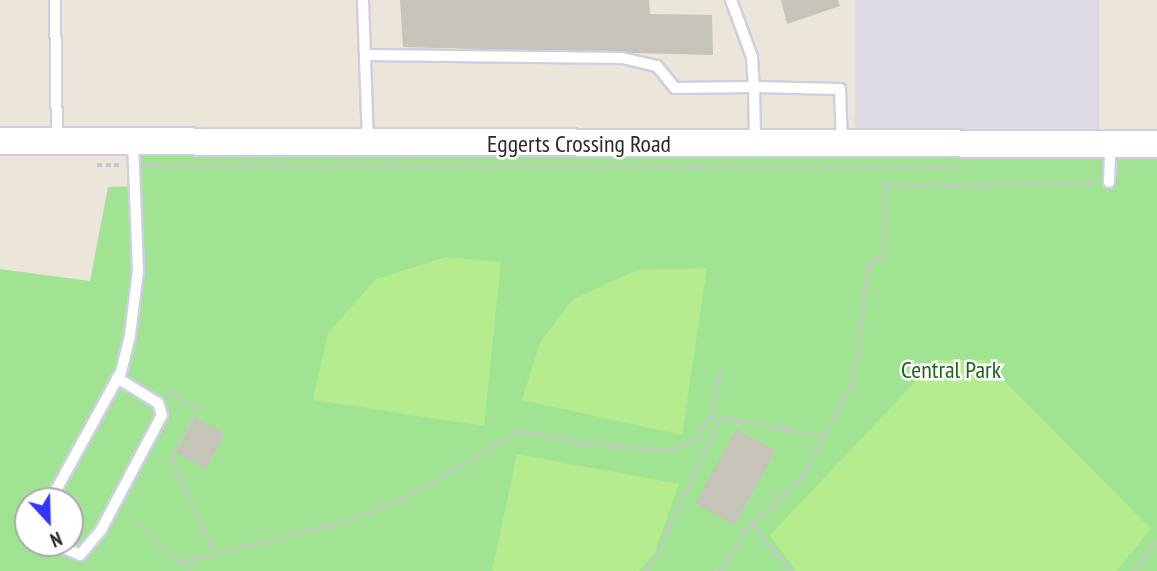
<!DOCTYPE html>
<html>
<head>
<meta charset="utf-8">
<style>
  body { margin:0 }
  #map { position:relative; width:1157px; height:571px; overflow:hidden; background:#ebe6d9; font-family:"PT Sans Narrow",sans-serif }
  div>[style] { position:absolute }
  .industrial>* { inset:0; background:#dedae3; transform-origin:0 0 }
  .green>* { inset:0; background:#a0e493 }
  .pitch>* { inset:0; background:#b4ec8e }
  .building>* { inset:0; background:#c6c3b9; transform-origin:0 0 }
  .path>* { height:3.5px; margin-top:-1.75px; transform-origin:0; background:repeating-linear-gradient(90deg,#c7c7c7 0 5px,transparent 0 8.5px) }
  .roads { filter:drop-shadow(2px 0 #cecee2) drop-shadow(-2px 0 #cecee2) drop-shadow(0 2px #cecee2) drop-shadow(0 -2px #cecee2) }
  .service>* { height:10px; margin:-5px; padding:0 5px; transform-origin:5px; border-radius:5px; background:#fff }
  .tertiary>* { height:26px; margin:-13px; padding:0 13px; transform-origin:13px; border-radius:13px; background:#fff }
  span { translate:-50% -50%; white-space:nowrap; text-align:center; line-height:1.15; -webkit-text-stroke:5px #fff; paint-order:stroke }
  .street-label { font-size:24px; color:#282828 }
  .park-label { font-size:24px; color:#1a6617 }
  .north { position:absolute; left:14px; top:487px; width:70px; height:70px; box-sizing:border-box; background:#fff; border:2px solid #a9a9a9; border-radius:50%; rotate:158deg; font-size:19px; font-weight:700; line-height:28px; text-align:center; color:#282828 }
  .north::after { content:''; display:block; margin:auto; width:24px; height:32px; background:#3335fe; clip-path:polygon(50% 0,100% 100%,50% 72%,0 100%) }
</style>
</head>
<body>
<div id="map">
  <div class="industrial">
    <i style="left:855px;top:0;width:244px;height:133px"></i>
  </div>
  <div class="green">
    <i style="clip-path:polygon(evenodd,1157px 132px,1157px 571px,0 571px,0 269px,90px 281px,108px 187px,141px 186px,140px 133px,1157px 132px,28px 501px,70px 501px,70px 543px,28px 543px,28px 501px)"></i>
  </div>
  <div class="pitch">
    <i style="clip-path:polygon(446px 257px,501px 262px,484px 426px,313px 400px,328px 333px,376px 279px)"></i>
    <i style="clip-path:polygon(707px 268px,682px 435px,522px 400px,540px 343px,572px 300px,637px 270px)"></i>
    <i style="clip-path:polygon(936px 360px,984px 360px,1151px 529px,1116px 571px,796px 571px,770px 535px)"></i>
    <i style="clip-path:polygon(517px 454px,679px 484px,655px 552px,639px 571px,492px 571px)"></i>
  </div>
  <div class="building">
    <i style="clip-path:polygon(400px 0,649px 0,650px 14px,712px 15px,713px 55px,403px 47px)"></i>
    <i style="clip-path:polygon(781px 0,838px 0,840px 6px,787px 24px)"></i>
    <i style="left:196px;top:418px;width:33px;height:40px;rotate:29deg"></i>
    <i style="left:736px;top:429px;width:45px;height:85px;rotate:29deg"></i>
  </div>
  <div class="path">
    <i style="left:97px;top:165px;width:23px"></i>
    <i style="left:146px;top:166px;width:818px;rotate:0.07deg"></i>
    <i style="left:721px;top:370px;width:47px;rotate:102.3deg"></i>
    <i style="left:711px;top:416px;width:115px;rotate:10deg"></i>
    <i style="left:167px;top:393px;width:35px;rotate:25deg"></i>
    <i style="left:199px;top:408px;width:58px;rotate:118.8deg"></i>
    <i style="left:171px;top:459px;width:103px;rotate:65.4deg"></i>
    <i style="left:138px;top:524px;width:57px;rotate:42.9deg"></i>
    <i style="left:180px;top:563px;width:176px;rotate:-14.1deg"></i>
    <i style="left:351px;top:520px;width:56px;rotate:-22deg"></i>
    <i style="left:403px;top:499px;width:135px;rotate:-30.2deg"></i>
    <i style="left:520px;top:431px;width:61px;rotate:11.3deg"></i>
    <i style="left:580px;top:443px;width:90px;rotate:5.1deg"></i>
    <i style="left:670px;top:451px;width:29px;rotate:-25deg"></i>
    <i style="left:696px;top:439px;width:27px;rotate:-57deg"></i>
    <i style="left:751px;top:524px;width:62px;rotate:49.6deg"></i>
    <i style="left:180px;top:563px;width:12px;rotate:42deg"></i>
    <i style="left:644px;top:571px;width:17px;rotate:-50deg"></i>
    <i style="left:655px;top:558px;width:151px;rotate:-65deg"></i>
    <i style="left:713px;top:571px;width:9px;rotate:-27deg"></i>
    <i style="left:721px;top:571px;width:46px;rotate:-60.1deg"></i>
    <i style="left:744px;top:531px;width:81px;rotate:-43deg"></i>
    <i style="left:803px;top:476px;width:106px;rotate:-62deg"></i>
    <i style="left:853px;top:382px;width:116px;rotate:-82.6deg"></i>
    <i style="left:868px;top:267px;width:20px;rotate:-37deg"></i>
    <i style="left:884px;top:255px;width:69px;rotate:-90deg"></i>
    <i style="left:884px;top:186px;width:214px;rotate:-0.8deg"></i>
    <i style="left:1133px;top:571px;width:38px;rotate:-51deg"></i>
  </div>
  <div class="roads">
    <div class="service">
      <i style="left:55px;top:0;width:141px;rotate:89.2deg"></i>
      <i style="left:363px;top:0;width:142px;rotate:88deg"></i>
      <i style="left:367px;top:55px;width:255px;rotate:0.7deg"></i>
      <i style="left:622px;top:58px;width:36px;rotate:13deg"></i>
      <i style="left:657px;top:66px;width:28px;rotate:51deg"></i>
      <i style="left:675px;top:88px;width:79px;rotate:-0.7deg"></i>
      <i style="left:754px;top:87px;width:30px;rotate:-94deg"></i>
      <i style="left:752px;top:57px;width:61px;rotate:-110.2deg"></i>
      <i style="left:755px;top:142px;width:55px;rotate:-91deg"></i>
      <i style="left:754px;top:87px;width:86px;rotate:1.3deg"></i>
      <i style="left:840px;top:89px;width:54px;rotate:87.9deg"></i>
      <i style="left:1109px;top:182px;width:38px;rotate:-88deg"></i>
      <i style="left:50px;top:501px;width:147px;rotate:-61.2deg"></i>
      <i style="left:121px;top:372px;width:38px;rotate:-76deg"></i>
      <i style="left:130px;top:335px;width:64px;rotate:-82.9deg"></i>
      <i style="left:138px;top:271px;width:129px;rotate:-92.2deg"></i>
      <i style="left:51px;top:543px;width:31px;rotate:22deg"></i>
      <i style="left:80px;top:555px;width:33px;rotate:-50deg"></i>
      <i style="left:101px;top:530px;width:130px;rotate:-62.1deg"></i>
      <i style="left:162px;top:415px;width:13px;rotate:-108deg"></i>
      <i style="left:158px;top:403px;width:48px;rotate:-148.6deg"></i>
    </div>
    <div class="tertiary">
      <i style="left:0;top:141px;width:1157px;rotate:0.15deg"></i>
    </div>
  </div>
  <div class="street-label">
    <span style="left:579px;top:144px">Eggerts Crossing Road</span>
  </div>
  <div class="park-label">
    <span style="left:951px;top:370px">Central Park</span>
  </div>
  <div class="north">N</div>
</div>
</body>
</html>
